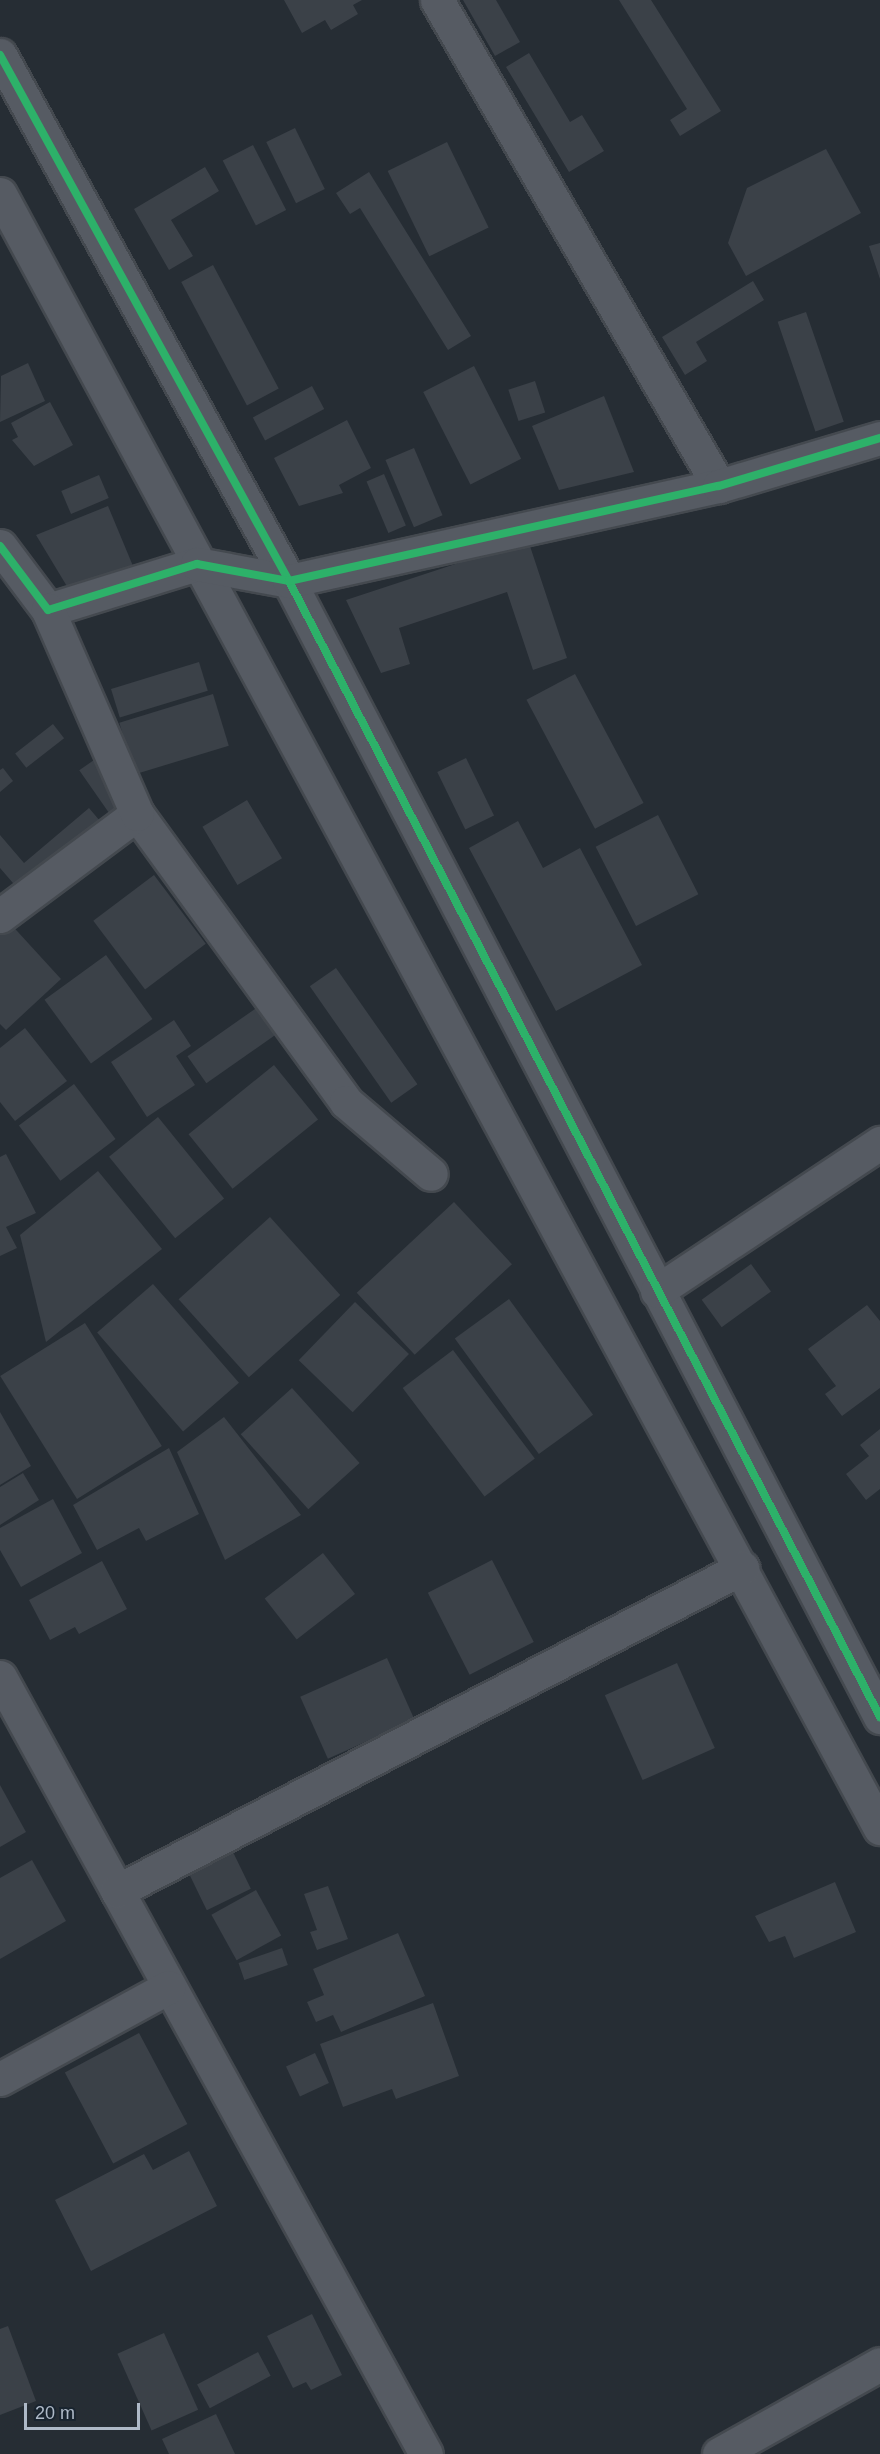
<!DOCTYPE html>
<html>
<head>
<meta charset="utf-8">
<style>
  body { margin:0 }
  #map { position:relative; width:880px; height:2454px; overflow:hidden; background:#262d34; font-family:Helvetica,sans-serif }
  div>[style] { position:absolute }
  .building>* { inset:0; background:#3b4148; transform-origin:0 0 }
  .roads { filter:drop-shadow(2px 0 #44494f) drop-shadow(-2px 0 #44494f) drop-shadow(0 2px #44494f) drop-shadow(0 -2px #44494f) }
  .minor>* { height:33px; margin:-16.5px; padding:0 16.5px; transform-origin:16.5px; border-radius:16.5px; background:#565b63 }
  .cycleway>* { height:8px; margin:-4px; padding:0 4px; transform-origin:4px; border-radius:4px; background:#2db169 }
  span { translate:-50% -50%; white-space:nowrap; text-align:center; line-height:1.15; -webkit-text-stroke:5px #19242f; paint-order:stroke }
  .scale { position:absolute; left:24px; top:2403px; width:116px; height:27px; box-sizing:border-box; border:3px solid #aeb9c7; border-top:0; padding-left:8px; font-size:18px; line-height:21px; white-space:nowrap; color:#aeb9c7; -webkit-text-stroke:4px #19242f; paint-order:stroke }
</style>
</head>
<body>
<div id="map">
  <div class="building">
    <i style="clip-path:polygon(284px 0,362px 0,353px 5px,358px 14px,331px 30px,325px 20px,302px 33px)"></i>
    <i style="clip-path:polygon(463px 0,496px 0,520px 42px,495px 56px)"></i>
    <i style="clip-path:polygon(619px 0,651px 0,721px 111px,680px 136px,670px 120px,687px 109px)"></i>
    <i style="clip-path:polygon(529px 53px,570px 122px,582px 115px,604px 151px,569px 172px,506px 67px)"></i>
    <i style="left:295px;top:128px;width:68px;height:32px;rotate:64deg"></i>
    <i style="left:447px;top:142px;width:95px;height:66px;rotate:64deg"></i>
    <i style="left:253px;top:145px;width:73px;height:34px;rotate:63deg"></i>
    <i style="clip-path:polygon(826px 149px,861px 213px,746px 276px,728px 243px,747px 188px)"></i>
    <i style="clip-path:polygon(205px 167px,219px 191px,171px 220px,193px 256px,169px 270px,134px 209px)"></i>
    <i style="clip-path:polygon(369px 172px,471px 336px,448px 350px,360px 208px,350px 214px,336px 193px)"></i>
    <i style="clip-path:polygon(880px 243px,880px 279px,869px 246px)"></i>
    <i style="left:213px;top:265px;width:140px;height:36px;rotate:62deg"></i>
    <i style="clip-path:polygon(753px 281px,764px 300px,696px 342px,707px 361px,685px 375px,662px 337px)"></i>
    <i style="left:806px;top:312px;width:116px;height:30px;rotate:71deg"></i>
    <i style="clip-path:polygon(28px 363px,45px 401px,0 422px,1px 376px)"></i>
    <i style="left:474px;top:366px;width:104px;height:57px;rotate:63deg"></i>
    <i style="left:535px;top:381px;width:33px;height:28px;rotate:72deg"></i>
    <i style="left:312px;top:386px;width:26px;height:67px;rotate:62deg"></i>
    <i style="clip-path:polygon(604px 396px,634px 472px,559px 490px,532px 426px)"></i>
    <i style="clip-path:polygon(50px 402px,73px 445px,34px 466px,12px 440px,18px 437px,11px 423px)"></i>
    <i style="clip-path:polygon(347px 420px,371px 468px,339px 485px,343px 493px,299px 506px,274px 458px)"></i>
    <i style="left:414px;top:448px;width:73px;height:31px;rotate:67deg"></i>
    <i style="left:384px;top:474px;width:56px;height:19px;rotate:67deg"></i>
    <i style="left:99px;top:475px;width:25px;height:41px;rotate:67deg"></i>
    <i style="clip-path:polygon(108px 506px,133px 566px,68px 588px,36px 535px)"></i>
    <i style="clip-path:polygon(528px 540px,567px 658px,533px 670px,507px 592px,399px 628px,410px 664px,381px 673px,346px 600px)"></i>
    <i style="left:199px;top:662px;width:30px;height:92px;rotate:73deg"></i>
    <i style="left:575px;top:674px;width:146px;height:55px;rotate:62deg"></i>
    <i style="left:213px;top:694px;width:54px;height:98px;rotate:73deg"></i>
    <i style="left:53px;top:724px;width:18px;height:48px;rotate:52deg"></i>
    <i style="left:466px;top:758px;width:64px;height:32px;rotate:64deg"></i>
    <i style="left:94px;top:760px;width:55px;height:18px;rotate:55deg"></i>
    <i style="clip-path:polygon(3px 768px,13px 781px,0 792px,0 770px)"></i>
    <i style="left:247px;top:800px;width:68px;height:52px;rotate:59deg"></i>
    <i style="clip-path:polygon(89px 808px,100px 821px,19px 890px,0 868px,0 835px,24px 863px)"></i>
    <i style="left:658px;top:815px;width:89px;height:70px;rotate:63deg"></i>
    <i style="clip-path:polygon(518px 821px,543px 868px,580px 848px,642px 965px,556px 1011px,469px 848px)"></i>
    <i style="left:154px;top:875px;width:86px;height:76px;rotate:53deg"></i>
    <i style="clip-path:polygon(7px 920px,61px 979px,6px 1030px,0 1024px,0 926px)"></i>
    <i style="left:106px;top:955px;width:79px;height:76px;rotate:54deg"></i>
    <i style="left:336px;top:968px;width:142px;height:32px;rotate:55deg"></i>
    <i style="left:262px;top:1004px;width:33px;height:91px;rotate:55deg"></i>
    <i style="clip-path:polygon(174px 1020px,191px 1046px,176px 1056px,195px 1085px,147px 1117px,111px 1062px)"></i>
    <i style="clip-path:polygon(25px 1028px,67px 1081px,15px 1121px,0 1102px,0 1048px)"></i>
    <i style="left:274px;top:1065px;width:70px;height:110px;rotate:51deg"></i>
    <i style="left:74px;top:1084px;width:69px;height:69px;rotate:53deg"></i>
    <i style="left:158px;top:1117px;width:105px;height:63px;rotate:51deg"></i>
    <i style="clip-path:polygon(6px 1154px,36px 1213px,6px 1227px,17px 1248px,0 1256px,0 1157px)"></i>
    <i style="clip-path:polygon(98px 1171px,162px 1249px,46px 1342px,20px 1235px)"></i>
    <i style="left:454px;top:1202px;width:85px;height:133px;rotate:47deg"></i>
    <i style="left:270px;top:1217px;width:105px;height:123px;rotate:48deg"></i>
    <i style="left:751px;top:1264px;width:34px;height:61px;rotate:54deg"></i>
    <i style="left:153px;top:1284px;width:131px;height:74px;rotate:49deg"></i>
    <i style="left:509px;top:1299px;width:143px;height:67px;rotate:54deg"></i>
    <i style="left:355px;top:1302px;width:75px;height:81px;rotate:44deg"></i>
    <i style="clip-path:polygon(867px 1305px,880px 1321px,880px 1388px,842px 1416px,825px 1394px,836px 1386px,808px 1349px)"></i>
    <i style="left:85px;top:1323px;width:145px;height:100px;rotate:58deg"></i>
    <i style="left:453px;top:1350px;width:136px;height:63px;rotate:53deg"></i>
    <i style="left:292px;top:1388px;width:101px;height:69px;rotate:48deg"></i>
    <i style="clip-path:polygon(0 1412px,31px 1466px,0 1485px)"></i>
    <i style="clip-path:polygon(224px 1417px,301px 1515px,225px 1560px,177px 1452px)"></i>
    <i style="clip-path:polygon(880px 1429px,880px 1489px,866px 1500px,846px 1474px,869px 1456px,860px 1445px)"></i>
    <i style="clip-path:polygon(169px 1448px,199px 1514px,146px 1541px,139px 1528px,97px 1550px,73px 1505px)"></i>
    <i style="clip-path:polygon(23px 1473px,39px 1500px,0 1525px,0 1487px)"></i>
    <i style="clip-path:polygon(53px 1499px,82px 1553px,21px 1587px,0 1550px,0 1528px)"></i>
    <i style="left:323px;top:1553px;width:52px;height:74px;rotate:52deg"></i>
    <i style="left:492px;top:1560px;width:92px;height:72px;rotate:63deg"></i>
    <i style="clip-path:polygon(102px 1561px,127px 1609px,79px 1634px,75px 1627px,50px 1640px,29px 1600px)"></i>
    <i style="left:387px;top:1658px;width:68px;height:95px;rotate:66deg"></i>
    <i style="left:677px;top:1663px;width:93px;height:79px;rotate:66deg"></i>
    <i style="clip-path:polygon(0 1785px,26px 1832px,0 1847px)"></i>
    <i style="left:232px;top:1850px;width:43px;height:49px;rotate:64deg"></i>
    <i style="clip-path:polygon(32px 1860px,66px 1921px,0 1959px,0 1878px)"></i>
    <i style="clip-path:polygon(835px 1882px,856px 1932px,794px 1958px,785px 1936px,769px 1942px,755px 1916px)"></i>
    <i style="clip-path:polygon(328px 1886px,348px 1939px,317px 1950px,310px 1932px,317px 1930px,304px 1894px)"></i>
    <i style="left:256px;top:1890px;width:52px;height:51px;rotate:61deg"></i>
    <i style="clip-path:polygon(398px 1933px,425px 1996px,341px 2032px,333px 2015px,316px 2022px,307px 2002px,324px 1995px,313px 1969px)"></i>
    <i style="left:282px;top:1948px;width:18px;height:46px;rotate:71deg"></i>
    <i style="clip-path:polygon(433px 2003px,459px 2076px,396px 2099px,392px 2089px,343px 2107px,320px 2044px)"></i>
    <i style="left:139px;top:2033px;width:103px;height:84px;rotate:62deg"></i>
    <i style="left:315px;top:2053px;width:33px;height:32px;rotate:65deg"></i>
    <i style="clip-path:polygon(189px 2151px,217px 2206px,91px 2271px,55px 2200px,144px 2154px,153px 2170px)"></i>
    <i style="clip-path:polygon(312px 2314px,342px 2375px,311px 2390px,306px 2382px,293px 2388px,267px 2336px)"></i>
    <i style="clip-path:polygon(8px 2326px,36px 2401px,0 2415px,0 2329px)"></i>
    <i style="left:164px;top:2333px;width:84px;height:51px;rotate:66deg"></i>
    <i style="left:258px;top:2352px;width:27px;height:69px;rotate:62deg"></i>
    <i style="clip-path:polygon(216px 2414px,235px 2454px,169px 2454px,162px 2439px)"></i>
  </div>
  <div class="roads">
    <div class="minor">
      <i style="left:437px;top:0;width:562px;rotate:59.88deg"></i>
      <i style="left:0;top:55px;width:600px;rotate:61.21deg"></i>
      <i style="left:289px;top:581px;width:1281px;rotate:62.51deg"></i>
      <i style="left:0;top:194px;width:1856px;rotate:61.7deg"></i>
      <i style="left:0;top:546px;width:80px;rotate:53.1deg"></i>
      <i style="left:48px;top:610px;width:156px;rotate:-17.2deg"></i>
      <i style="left:197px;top:564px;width:94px;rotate:10.5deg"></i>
      <i style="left:289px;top:581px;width:440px;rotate:-12.5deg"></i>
      <i style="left:719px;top:486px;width:168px;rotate:-16.6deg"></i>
      <i style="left:137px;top:814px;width:356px;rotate:54deg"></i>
      <i style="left:346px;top:1102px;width:111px;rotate:40.3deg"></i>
      <i style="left:0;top:916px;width:171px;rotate:-36.7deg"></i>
      <i style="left:137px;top:814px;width:223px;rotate:-113.6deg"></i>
      <i style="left:657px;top:1291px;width:268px;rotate:-33.6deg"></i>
      <i style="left:0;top:1677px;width:886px;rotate:61.27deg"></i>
      <i style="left:117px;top:1891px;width:704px;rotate:-27.33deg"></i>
      <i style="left:0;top:2079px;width:192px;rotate:-28.6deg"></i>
      <i style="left:719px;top:2454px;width:184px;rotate:-29.2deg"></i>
    </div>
  </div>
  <div class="cycleway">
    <i style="left:0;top:55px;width:600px;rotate:61.21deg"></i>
    <i style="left:289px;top:581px;width:1281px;rotate:62.51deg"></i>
    <i style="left:0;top:546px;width:80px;rotate:53.1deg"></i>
    <i style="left:48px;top:610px;width:156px;rotate:-17.2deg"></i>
    <i style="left:197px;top:564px;width:94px;rotate:10.5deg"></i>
    <i style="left:289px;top:581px;width:440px;rotate:-12.5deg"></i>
    <i style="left:719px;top:486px;width:168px;rotate:-16.6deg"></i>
  </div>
  <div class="scale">20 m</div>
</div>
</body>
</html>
